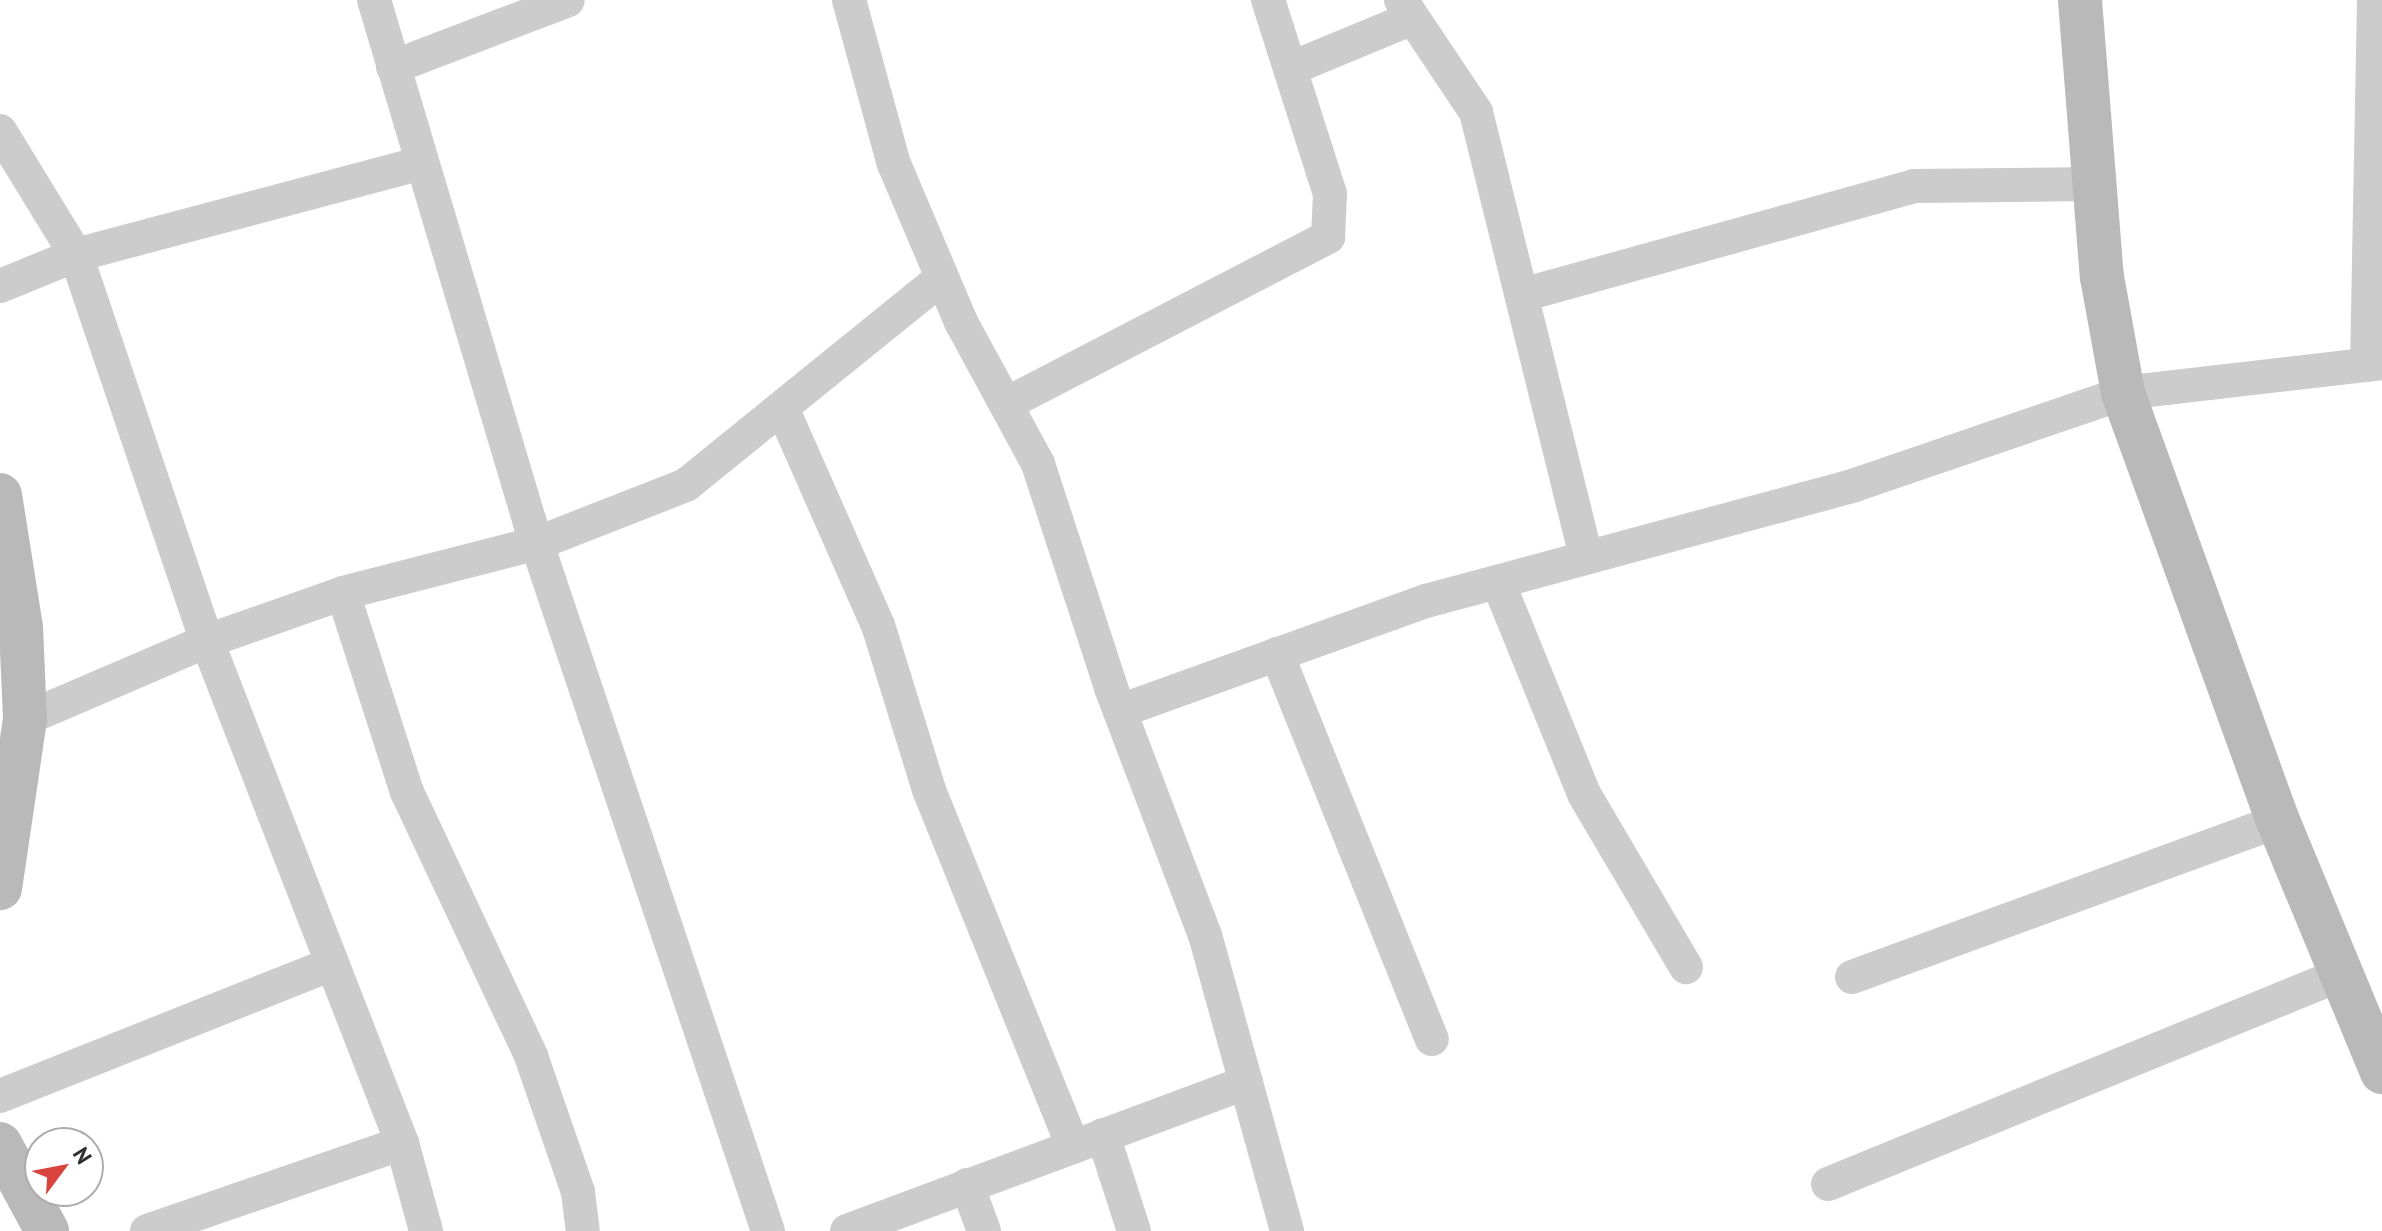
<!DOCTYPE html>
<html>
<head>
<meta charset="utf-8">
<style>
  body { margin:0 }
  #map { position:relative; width:2382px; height:1231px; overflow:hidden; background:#fff; font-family:"PT Sans",sans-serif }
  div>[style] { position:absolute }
  .minor>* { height:34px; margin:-17px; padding:0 17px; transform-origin:17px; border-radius:17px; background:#ccc }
  .secondary>* { height:44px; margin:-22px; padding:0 22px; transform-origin:22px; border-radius:22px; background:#b9b9b9 }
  span { translate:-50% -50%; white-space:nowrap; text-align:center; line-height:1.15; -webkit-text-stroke:8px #fff; paint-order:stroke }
  .north { position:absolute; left:24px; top:1127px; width:80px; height:80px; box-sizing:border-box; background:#fff; border:2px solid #acacac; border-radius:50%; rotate:58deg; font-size:22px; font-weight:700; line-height:32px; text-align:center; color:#2f2f2f }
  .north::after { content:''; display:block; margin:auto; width:28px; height:36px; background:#d9453e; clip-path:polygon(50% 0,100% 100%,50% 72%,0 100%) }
</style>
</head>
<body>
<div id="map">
  <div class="minor">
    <i style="left:374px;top:0;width:546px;rotate:73.39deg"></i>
    <i style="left:530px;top:523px;width:747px;rotate:71.42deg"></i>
    <i style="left:849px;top:0;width:170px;rotate:74.7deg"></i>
    <i style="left:894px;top:164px;width:172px;rotate:67deg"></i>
    <i style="left:961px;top:322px;width:162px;rotate:61.5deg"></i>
    <i style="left:1038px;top:464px;width:236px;rotate:71.9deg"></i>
    <i style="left:1111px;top:688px;width:264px;rotate:69.2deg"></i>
    <i style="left:1205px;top:935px;width:307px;rotate:74.5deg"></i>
    <i style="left:1401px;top:0;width:135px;rotate:56.2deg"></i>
    <i style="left:1476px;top:112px;width:459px;rotate:76.1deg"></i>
    <i style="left:393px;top:67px;width:187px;rotate:-20.9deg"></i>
    <i style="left:1292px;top:68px;width:126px;rotate:-22.5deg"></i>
    <i style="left:0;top:131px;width:145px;rotate:58.5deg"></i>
    <i style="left:76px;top:255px;width:408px;rotate:71.3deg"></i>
    <i style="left:207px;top:641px;width:539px;rotate:68.77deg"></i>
    <i style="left:402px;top:1143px;width:91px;rotate:74.7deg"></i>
    <i style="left:0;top:286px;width:82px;rotate:-22.2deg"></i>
    <i style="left:76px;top:255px;width:357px;rotate:-14.9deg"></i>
    <i style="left:1522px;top:295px;width:407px;rotate:-15.5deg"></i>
    <i style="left:1914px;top:186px;width:181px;rotate:-0.6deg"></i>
    <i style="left:2367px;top:365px;width:365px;rotate:-88.9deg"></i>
    <i style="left:1006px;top:404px;width:363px;rotate:-27.4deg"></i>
    <i style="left:1328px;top:237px;width:43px;rotate:-87.3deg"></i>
    <i style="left:1330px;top:194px;width:204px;rotate:-107.7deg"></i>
    <i style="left:783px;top:410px;width:235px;rotate:66.2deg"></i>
    <i style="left:878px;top:625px;width:173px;rotate:72.8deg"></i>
    <i style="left:929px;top:790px;width:384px;rotate:68deg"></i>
    <i style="left:1498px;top:582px;width:229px;rotate:67.9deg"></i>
    <i style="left:1584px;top:794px;width:201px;rotate:59.5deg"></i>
    <i style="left:343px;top:593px;width:209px;rotate:72.2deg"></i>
    <i style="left:407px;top:792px;width:292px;rotate:64.8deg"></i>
    <i style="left:531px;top:1056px;width:144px;rotate:70.9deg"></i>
    <i style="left:578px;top:1192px;width:39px;rotate:83deg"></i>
    <i style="left:1277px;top:654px;width:415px;rotate:68.1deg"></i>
    <i style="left:1120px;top:711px;width:325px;rotate:-19.8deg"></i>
    <i style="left:1426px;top:601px;width:444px;rotate:-15.1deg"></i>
    <i style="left:1855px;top:485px;width:283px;rotate:-18.9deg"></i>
    <i style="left:2123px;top:393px;width:261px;rotate:-6.6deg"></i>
    <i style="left:25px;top:719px;width:198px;rotate:-23.2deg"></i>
    <i style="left:207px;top:641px;width:144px;rotate:-19.4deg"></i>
    <i style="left:343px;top:593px;width:201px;rotate:-14.4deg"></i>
    <i style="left:538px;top:543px;width:159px;rotate:-21.4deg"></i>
    <i style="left:686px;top:485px;width:329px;rotate:-39deg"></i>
    <i style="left:1852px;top:977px;width:454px;rotate:-20.1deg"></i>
    <i style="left:0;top:1096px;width:357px;rotate:-21.7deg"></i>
    <i style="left:1103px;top:1135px;width:101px;rotate:72.1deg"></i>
    <i style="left:1828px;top:1184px;width:555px;rotate:-22.22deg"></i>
    <i style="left:967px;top:1185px;width:49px;rotate:69.7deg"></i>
    <i style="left:147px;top:1231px;width:270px;rotate:-19deg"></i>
    <i style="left:847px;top:1231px;width:426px;rotate:-20.4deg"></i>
  </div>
  <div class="secondary">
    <i style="left:2080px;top:0;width:278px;rotate:85.5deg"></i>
    <i style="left:2102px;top:277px;width:118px;rotate:79.7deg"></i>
    <i style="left:2123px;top:393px;width:455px;rotate:70.1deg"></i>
    <i style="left:2278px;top:821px;width:272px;rotate:67.5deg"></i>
    <i style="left:0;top:495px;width:134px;rotate:81deg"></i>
    <i style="left:21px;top:627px;width:92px;rotate:87.5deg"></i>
    <i style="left:25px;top:719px;width:171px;rotate:98.4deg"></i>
    <i style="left:0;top:1144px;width:99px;rotate:61.6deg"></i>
  </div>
  <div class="north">N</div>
</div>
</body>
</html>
